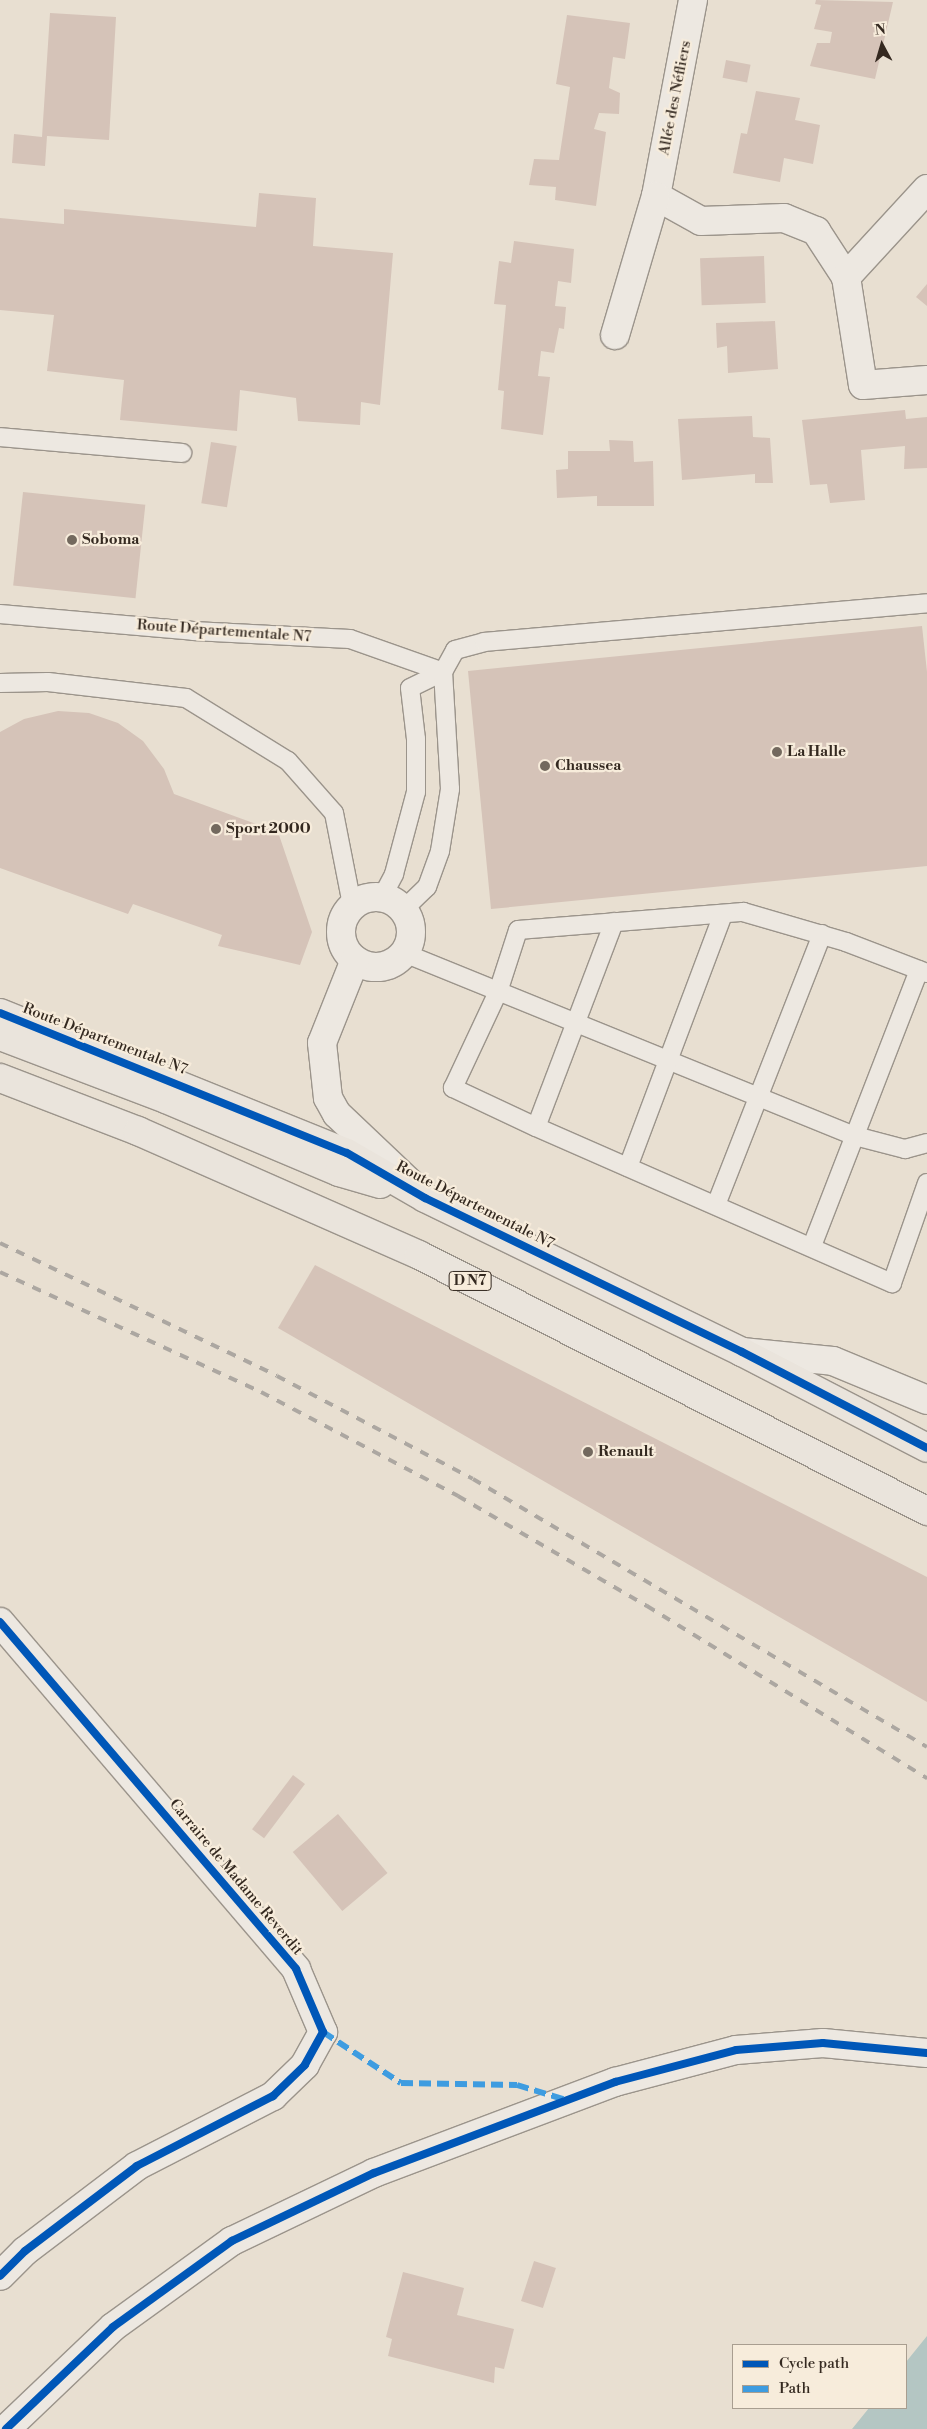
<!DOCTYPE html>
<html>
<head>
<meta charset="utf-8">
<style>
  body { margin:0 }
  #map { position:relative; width:927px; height:2429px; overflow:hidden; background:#e8dfd1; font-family:"Libre Bodoni",serif }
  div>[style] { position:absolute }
  .water>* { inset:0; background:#b4c6c3 }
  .building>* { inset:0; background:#d5c3b8; transform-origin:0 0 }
  .roads { filter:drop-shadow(1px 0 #9b948b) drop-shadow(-1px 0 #9b948b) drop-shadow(0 1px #9b948b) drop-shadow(0 -1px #9b948b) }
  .lane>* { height:18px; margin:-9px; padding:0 9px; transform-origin:9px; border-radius:9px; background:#ede8e1 }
  .street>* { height:28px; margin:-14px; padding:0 14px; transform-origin:14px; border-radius:14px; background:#ede8e1 }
  .street>.ring { margin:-14px; padding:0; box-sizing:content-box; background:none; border:28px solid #ede8e1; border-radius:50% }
  .secondary>* { height:28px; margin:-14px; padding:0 14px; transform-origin:14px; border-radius:14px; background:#ede8e1 }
  .primary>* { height:28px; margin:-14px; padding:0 14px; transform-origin:14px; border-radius:14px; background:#eae4dc }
  .rail>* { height:4px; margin-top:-2px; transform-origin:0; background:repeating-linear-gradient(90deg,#aca7a1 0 9px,transparent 0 18px) }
  .quiet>* { height:6px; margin-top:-3px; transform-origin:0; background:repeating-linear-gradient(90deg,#3e9ce0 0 12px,transparent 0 18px) }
  .cycleway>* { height:8px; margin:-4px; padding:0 4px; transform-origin:4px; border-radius:4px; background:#0057b8 }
  .dots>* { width:14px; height:14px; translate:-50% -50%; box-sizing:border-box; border:2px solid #f7ecdb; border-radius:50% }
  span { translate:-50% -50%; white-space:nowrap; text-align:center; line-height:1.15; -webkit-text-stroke:4.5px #f7ecdb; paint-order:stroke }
  .shield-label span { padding:1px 4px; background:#f7ecdb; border:1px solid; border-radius:4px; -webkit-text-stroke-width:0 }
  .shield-label { font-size:14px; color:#342920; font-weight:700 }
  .street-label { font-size:15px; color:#342920 }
  .poi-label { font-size:15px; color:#342920; font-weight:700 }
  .left { translate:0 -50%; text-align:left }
  .legend { position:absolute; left:732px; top:2344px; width:175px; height:65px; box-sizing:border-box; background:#f7ecdb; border:1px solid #a99e90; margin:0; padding:6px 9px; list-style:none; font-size:15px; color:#342920 }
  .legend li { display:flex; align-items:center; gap:10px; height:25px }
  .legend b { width:25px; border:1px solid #a99e90 }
  .north { position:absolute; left:857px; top:20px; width:50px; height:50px; -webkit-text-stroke:4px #f7ecdb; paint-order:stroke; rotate:354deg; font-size:14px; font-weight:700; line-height:20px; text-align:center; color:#342920 }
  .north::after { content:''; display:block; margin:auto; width:18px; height:22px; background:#342920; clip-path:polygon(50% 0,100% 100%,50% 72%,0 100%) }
</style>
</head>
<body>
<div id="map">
  <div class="water">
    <i style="clip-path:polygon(927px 2336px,927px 2429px,852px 2429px,869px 2408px,906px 2408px,906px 2362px)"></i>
  </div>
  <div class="building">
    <i style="clip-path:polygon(816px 0,893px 2px,875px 79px,810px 66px,817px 43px,830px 43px,832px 32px,814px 29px,821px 5px,815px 4px)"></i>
    <i style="clip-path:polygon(50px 13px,116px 17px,109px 140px,47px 136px,45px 166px,12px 163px,14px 134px,42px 137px)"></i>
    <i style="clip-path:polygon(567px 15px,630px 23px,625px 59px,613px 57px,609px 88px,620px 93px,619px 114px,599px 113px,594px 129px,606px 132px,596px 206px,555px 200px,556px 187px,529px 185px,534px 159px,559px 160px,570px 87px,556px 84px)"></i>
    <i style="left:726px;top:60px;width:25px;height:18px;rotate:11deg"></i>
    <i style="clip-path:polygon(756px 91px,800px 98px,795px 120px,820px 125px,813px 164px,784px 158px,780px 182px,733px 173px,741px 133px,747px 134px)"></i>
    <i style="clip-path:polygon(259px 193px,316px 198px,313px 246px,393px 253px,380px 405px,361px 402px,360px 425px,298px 421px,296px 398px,240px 390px,237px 431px,120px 420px,124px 380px,47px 371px,54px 315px,0 310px,0 218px,64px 224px,64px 209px,256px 227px)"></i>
    <i style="clip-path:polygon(514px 241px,574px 249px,571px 283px,558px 281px,555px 306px,566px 307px,564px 329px,559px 328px,554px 353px,541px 351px,538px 376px,550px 377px,543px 435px,501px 429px,504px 391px,498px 390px,506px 305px,494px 304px,499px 261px,511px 263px)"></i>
    <i style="left:764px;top:256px;width:47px;height:64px;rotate:88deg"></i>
    <i style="clip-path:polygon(927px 284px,927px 306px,916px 297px)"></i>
    <i style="clip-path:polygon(775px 321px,778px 369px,728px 373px,727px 346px,717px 348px,716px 323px)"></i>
    <i style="clip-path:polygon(905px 410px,906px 419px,927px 417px,927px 468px,904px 469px,905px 446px,861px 450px,865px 500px,830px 503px,827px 484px,810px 485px,802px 420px)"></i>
    <i style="clip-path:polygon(752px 416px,753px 437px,770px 438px,773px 483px,755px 483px,755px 474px,682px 480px,678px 419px)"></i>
    <i style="clip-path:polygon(609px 440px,633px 441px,634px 462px,653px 461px,654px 506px,597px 506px,597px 496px,557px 498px,556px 470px,568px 469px,568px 451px,610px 451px)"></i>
    <i style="left:211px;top:442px;width:26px;height:62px;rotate:9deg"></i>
    <i style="left:23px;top:492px;width:123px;height:94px;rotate:6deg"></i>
    <i style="clip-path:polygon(922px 626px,927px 672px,927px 866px,491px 909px,468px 671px)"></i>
    <i style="clip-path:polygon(58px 711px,89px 713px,118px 723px,143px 741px,164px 769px,174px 794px,278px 832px,312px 932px,300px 965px,218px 946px,222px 935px,133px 904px,128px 914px,0 868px,0 732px,24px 719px)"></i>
    <i style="clip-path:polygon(315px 1265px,927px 1577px,927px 1702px,278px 1328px)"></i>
    <i style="left:293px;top:1775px;width:15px;height:68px;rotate:37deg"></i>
    <i style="left:338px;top:1814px;width:77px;height:59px;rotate:50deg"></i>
    <i style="left:534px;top:2261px;width:23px;height:42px;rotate:18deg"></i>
    <i style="clip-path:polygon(403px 2272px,464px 2288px,457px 2315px,514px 2329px,504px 2369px,495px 2367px,494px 2383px,388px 2356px,392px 2339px,386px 2337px)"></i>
  </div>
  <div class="roads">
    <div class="lane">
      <i style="left:0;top:437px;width:183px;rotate:5deg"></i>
      <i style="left:0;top:614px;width:194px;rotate:5deg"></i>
      <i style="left:193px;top:631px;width:157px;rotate:2.9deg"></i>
      <i style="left:350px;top:639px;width:99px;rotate:19.5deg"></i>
      <i style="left:443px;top:672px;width:25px;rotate:-61deg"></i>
      <i style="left:455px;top:650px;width:30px;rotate:-15deg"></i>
      <i style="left:484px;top:642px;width:445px;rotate:-5deg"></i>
      <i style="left:0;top:683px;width:48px;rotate:-1.2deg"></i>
      <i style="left:48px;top:682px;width:139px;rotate:6.6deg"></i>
      <i style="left:186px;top:698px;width:120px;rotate:31.7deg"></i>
      <i style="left:288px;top:761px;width:69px;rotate:48.5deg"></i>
      <i style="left:334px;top:813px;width:94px;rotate:78.9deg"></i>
      <i style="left:382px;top:897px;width:26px;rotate:-62deg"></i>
      <i style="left:394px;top:874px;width:85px;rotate:-75deg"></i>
      <i style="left:416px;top:792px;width:53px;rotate:-90deg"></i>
      <i style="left:416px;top:739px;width:51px;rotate:-96.7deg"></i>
      <i style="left:410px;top:688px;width:37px;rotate:-26deg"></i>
      <i style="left:404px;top:909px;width:32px;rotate:-44deg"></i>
      <i style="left:427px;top:887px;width:38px;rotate:-70deg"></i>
      <i style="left:440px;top:851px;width:63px;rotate:-80.8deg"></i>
      <i style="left:450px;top:789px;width:117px;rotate:-93.4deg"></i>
      <i style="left:614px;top:922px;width:219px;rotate:110.8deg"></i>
      <i style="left:536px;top:1127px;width:389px;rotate:23.7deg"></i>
      <i style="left:892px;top:1283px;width:106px;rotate:-70.7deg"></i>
      <i style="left:404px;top:953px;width:487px;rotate:22.1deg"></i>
      <i style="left:855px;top:1136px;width:52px;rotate:14.6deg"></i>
      <i style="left:905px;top:1149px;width:23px;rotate:-15deg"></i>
      <i style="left:536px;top:1127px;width:92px;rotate:-154.8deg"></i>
      <i style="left:453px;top:1088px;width:106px;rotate:-64.9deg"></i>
      <i style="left:498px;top:992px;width:65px;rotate:-72.1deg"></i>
      <i style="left:518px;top:930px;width:226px;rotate:-4.6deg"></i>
      <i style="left:743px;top:912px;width:107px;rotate:16.2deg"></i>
      <i style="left:846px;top:942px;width:87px;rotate:20.9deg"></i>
      <i style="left:628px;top:1167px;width:270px;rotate:-69.4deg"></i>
      <i style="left:716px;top:1205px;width:291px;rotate:-68.6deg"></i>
      <i style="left:812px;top:1246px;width:296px;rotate:-68.8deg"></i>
    </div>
    <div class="street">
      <i style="left:693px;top:0;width:199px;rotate:100.7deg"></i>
      <i style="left:656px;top:196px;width:51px;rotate:29.1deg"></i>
      <i style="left:701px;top:221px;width:83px;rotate:-2.1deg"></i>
      <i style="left:784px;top:218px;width:35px;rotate:22deg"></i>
      <i style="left:816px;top:231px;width:55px;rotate:56.9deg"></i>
      <i style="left:927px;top:189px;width:120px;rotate:132.6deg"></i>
      <i style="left:846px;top:277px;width:109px;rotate:81.1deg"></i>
      <i style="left:863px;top:385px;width:64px;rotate:-4.5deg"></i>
      <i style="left:615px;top:335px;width:145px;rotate:-73.6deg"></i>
      <i class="ring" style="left:341px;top:897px;width:42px;height:42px"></i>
      <i style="left:355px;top:960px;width:89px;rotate:111.7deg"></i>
      <i style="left:322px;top:1043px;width:55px;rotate:83.8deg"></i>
      <i style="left:328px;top:1098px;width:18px;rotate:61deg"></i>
      <i style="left:337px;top:1114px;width:102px;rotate:43.4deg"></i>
      <i style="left:742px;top:1352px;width:91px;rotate:5.6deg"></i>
      <i style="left:833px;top:1361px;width:102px;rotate:22.5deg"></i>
      <i style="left:0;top:1622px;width:456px;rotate:49.5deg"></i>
      <i style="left:296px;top:1969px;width:69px;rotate:66.8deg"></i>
      <i style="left:323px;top:2032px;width:38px;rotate:119deg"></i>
      <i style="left:305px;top:2065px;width:45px;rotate:135.9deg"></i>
      <i style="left:273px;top:2096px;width:153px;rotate:152.8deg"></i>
      <i style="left:137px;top:2166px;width:141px;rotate:142.8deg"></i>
      <i style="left:25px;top:2251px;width:35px;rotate:135deg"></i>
    </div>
    <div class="secondary">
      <i style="left:6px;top:2429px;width:148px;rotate:-43.6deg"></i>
      <i style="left:113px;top:2327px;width:147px;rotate:-35.9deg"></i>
      <i style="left:232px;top:2241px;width:157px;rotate:-25.6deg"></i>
      <i style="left:374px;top:2173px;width:258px;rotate:-20.7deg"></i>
      <i style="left:615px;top:2082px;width:125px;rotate:-14.8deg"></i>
      <i style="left:736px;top:2050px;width:87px;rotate:-4.6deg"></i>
      <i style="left:823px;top:2043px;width:104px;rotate:5.5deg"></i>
    </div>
    <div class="primary">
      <i style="left:0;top:1013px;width:374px;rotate:22deg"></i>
      <i style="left:347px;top:1153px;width:90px;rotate:30deg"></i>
      <i style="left:425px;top:1198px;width:352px;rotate:25.9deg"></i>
      <i style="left:742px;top:1352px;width:208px;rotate:27.4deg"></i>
      <i style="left:0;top:1036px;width:178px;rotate:20.8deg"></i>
      <i style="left:166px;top:1099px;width:188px;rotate:22.9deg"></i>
      <i style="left:339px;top:1172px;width:43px;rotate:16.3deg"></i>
      <i style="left:0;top:1078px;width:148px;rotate:21deg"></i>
      <i style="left:138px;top:1131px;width:307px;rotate:23.8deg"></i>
      <i style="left:419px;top:1255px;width:569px;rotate:26.75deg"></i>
    </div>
  </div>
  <div class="rail">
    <i style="left:0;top:1243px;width:307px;rotate:25.6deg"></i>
    <i style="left:277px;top:1376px;width:221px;rotate:27.7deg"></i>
    <i style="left:473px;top:1479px;width:527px;rotate:30.55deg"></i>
    <i style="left:0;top:1272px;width:287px;rotate:24.7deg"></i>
    <i style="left:261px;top:1392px;width:223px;rotate:27.8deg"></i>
    <i style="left:458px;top:1496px;width:219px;rotate:30.2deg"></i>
    <i style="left:647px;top:1606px;width:329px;rotate:31.6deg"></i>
  </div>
  <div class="quiet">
    <i style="left:323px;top:2032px;width:93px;rotate:33.2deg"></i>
    <i style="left:401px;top:2083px;width:116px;rotate:1deg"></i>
    <i style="left:517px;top:2085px;width:51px;rotate:17deg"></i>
  </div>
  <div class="cycleway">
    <i style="left:0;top:1013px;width:374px;rotate:22deg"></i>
    <i style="left:347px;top:1153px;width:90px;rotate:30deg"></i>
    <i style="left:425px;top:1198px;width:352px;rotate:25.9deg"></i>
    <i style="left:742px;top:1352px;width:208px;rotate:27.4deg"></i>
    <i style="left:0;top:1622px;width:456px;rotate:49.5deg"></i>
    <i style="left:296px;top:1969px;width:69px;rotate:66.8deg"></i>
    <i style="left:323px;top:2032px;width:38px;rotate:119deg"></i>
    <i style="left:305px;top:2065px;width:45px;rotate:135.9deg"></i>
    <i style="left:273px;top:2096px;width:153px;rotate:152.8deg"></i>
    <i style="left:137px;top:2166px;width:141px;rotate:142.8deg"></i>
    <i style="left:25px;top:2251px;width:35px;rotate:135deg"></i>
    <i style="left:6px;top:2429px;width:148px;rotate:-43.6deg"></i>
    <i style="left:113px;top:2327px;width:147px;rotate:-35.9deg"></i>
    <i style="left:232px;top:2241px;width:157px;rotate:-25.6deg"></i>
    <i style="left:374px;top:2173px;width:258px;rotate:-20.7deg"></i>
    <i style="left:615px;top:2082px;width:125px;rotate:-14.8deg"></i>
    <i style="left:736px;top:2050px;width:87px;rotate:-4.6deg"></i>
    <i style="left:823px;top:2043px;width:104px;rotate:5.5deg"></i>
  </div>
  <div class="dots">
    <i style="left:72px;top:540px;background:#73695e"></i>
    <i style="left:777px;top:752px;background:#73695e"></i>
    <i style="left:545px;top:766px;background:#73695e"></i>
    <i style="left:216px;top:829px;background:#73695e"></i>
    <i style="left:588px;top:1452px;background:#73695e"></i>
  </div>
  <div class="shield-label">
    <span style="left:470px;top:1281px">D N7</span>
  </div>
  <div class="street-label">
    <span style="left:675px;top:98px;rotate:-79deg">Allée des Néfliers</span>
    <span style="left:224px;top:631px;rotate:4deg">Route Départementale N7</span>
    <span style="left:105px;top:1039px;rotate:21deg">Route Départementale N7</span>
    <span style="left:475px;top:1205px;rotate:27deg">Route Départementale N7</span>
    <span style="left:236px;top:1877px;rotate:50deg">Carraire de Madame Reverdit</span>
  </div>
  <div class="poi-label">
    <span class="left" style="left:82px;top:540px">Soboma</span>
    <span class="left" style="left:787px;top:752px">La Halle</span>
    <span class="left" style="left:555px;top:766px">Chaussea</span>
    <span class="left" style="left:226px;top:829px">Sport 2000</span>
    <span class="left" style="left:598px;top:1452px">Renault</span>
  </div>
  <ul class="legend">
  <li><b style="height:6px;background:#0057b8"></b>Cycle path</li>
  <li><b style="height:6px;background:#3e9ce0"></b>Path</li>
  </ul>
  <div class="north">N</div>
</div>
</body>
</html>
